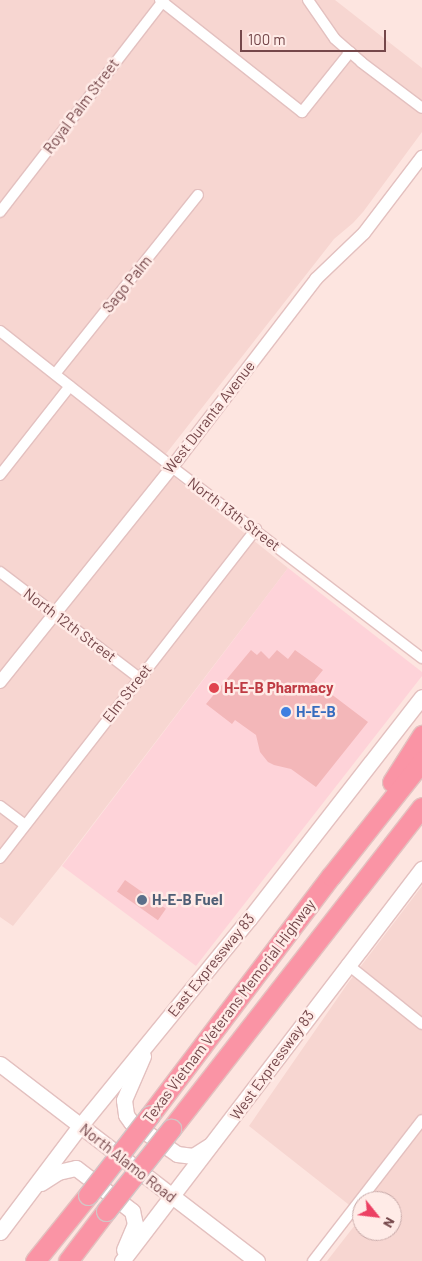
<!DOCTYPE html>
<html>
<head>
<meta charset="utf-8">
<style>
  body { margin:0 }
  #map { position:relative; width:422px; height:1261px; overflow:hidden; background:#fde5e0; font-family:Barlow,sans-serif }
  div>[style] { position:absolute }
  .residential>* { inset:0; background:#f7d6d1 }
  .commercial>* { inset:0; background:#fed3d9 }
  .building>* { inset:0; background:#f3b7b9; transform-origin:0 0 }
  .roads { filter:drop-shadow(1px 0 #e3c0bf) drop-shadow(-1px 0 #e3c0bf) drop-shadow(0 1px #e3c0bf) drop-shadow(0 -1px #e3c0bf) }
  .minor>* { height:10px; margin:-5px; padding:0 5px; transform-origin:5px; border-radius:5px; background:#fff }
  .tertiary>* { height:12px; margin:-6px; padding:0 6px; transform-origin:6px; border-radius:6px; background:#fff }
  .secondary>* { height:15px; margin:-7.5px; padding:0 7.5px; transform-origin:7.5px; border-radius:7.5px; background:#fff }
  .motorway>* { height:19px; margin:-9.5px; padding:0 9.5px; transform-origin:9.5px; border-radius:9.5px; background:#fa94a5 }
  .bridges { filter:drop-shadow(1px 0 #d3c4c5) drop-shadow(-1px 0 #d3c4c5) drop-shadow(0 1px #d3c4c5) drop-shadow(0 -1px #d3c4c5) }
  .motorway-bridge>* { height:19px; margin:-9.5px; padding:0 9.5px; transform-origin:9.5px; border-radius:9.5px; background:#fa94a5 }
  .dots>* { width:14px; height:14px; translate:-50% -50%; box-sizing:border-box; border:2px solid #ffebe7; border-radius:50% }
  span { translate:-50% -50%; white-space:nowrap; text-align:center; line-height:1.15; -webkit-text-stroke:5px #ffebe7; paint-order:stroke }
  .street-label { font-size:15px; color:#75474a }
  .health-label { font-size:15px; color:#be3a42; font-weight:700 }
  .left { translate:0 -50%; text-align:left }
  .shop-label { font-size:15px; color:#366cbe; font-weight:700 }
  .service-label { font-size:15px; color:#4e5e75; font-weight:700 }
  .north { position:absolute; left:352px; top:1191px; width:50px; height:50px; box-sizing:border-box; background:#ffebe7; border:1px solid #c8a9a8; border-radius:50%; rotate:119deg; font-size:14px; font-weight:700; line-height:20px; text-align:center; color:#75474a }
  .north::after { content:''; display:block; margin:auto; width:18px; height:22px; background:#ec4063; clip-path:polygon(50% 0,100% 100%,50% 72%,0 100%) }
  .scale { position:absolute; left:240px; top:30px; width:146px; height:22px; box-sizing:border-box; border:2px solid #75474a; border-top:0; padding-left:6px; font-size:15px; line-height:18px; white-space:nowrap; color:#75474a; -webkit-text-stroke:4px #ffebe7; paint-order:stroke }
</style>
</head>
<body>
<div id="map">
  <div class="residential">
    <i style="clip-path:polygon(0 0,335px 0,422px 68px,422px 132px,363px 212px,353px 223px,334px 239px,158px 464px,288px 568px,61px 866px,13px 926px,0 917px)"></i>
    <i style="clip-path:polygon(422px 886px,422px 1261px,327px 1261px,362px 1216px,362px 1231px,392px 1231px,392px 1201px,362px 1201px,362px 1215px,249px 1126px,348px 983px)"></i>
  </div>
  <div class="commercial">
    <i style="clip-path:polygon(288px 568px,422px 672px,422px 676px,196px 966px,62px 866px)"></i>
  </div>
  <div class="building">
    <i style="clip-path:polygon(251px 650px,257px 655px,261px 651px,269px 659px,277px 650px,288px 659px,295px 650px,323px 670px,314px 681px,368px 722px,316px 787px,291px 769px,274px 765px,268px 762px,260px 752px,256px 735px,235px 720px,232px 724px,206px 704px)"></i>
    <i style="left:125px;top:880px;width:50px;height:14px;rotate:35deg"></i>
  </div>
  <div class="roads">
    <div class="minor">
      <i style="left:160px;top:0;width:181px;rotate:38.3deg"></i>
      <i style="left:302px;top:112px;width:77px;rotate:-51.3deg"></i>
      <i style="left:308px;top:0;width:47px;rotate:55.3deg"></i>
      <i style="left:335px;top:39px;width:35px;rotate:41deg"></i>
      <i style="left:361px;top:62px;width:76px;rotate:37deg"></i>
      <i style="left:0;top:212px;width:268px;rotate:-52.3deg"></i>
      <i style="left:0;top:331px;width:219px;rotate:38.3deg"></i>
      <i style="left:172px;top:467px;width:315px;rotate:37.4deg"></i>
      <i style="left:55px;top:374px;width:229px;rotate:-51.4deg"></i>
      <i style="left:0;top:475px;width:113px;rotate:-51.8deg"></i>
      <i style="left:0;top:572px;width:175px;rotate:37.3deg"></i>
      <i style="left:0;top:806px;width:31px;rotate:37deg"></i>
      <i style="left:0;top:858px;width:417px;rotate:-52.1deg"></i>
      <i style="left:347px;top:964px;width:96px;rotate:38.7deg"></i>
      <i style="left:313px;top:1261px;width:178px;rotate:-52.3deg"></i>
    </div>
    <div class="tertiary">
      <i style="left:0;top:682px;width:275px;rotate:-51.3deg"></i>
      <i style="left:172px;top:467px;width:237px;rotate:-52.5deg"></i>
      <i style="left:316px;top:279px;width:66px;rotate:-43.8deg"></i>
      <i style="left:364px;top:233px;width:96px;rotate:-52.7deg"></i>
    </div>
    <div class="secondary">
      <i style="left:143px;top:1056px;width:48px;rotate:113.4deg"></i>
      <i style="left:124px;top:1100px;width:15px;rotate:82deg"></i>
      <i style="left:126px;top:1115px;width:9px;rotate:54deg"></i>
      <i style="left:131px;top:1122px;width:56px;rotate:34.8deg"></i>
      <i style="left:177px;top:1154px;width:16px;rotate:7deg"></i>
      <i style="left:193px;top:1156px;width:19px;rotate:-32deg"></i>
      <i style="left:0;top:1064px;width:324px;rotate:37.5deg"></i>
      <i style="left:41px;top:1183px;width:20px;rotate:-33deg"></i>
      <i style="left:58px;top:1172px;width:18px;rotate:-13deg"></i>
      <i style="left:76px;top:1168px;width:71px;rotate:37.5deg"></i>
      <i style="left:132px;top:1211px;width:13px;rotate:77deg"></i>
      <i style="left:135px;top:1224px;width:28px;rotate:113deg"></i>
      <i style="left:0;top:1232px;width:133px;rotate:-53deg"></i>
      <i style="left:80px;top:1126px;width:267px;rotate:-50.8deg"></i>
      <i style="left:249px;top:919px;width:281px;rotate:-52.1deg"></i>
      <i style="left:122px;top:1261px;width:494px;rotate:-52.6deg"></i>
    </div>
    <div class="motorway">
      <i style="left:392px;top:782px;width:56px;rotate:-57.4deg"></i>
      <i style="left:150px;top:1115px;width:300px;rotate:-52.9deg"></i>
      <i style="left:331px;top:876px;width:147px;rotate:-51.6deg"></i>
      <i style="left:171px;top:1129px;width:408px;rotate:-52.1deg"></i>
      <i style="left:35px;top:1261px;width:85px;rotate:-51.2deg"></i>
      <i style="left:68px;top:1261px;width:63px;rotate:-52.8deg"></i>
    </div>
  </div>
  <div class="bridges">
    <div class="motorway-bridge">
      <i style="left:88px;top:1195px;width:101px;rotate:-52.2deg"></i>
      <i style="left:106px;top:1211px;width:105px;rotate:-51.6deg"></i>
    </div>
  </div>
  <div class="dots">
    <i style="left:214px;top:688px;background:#e0444e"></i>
    <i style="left:286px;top:712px;background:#3f7fe0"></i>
    <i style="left:142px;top:900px;background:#5c6f8a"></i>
  </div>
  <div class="street-label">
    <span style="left:81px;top:106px;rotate:-53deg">Royal Palm Street</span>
    <span style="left:127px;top:284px;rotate:-51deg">Sago Palm</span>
    <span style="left:209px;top:417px;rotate:-52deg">West Duranta Avenue</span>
    <span style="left:234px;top:514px;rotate:37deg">North 13th Street</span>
    <span style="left:70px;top:625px;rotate:37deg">North 12th Street</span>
    <span style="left:127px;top:693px;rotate:-52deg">Elm Street</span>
    <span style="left:211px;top:965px;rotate:-51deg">East Expressway 83</span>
    <span style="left:229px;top:1011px;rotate:-53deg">Texas Vietnam Veterans Memorial Highway</span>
    <span style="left:272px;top:1065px;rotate:-54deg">West Expressway 83</span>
    <span style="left:128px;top:1163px;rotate:38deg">North Alamo Road</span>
  </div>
  <div class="health-label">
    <span class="left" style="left:224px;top:688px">H-E-B Pharmacy</span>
  </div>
  <div class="shop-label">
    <span class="left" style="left:296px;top:712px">H-E-B</span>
  </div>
  <div class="service-label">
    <span class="left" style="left:152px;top:900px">H-E-B Fuel</span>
  </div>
  <div class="north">N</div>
  <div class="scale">100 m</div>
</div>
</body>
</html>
